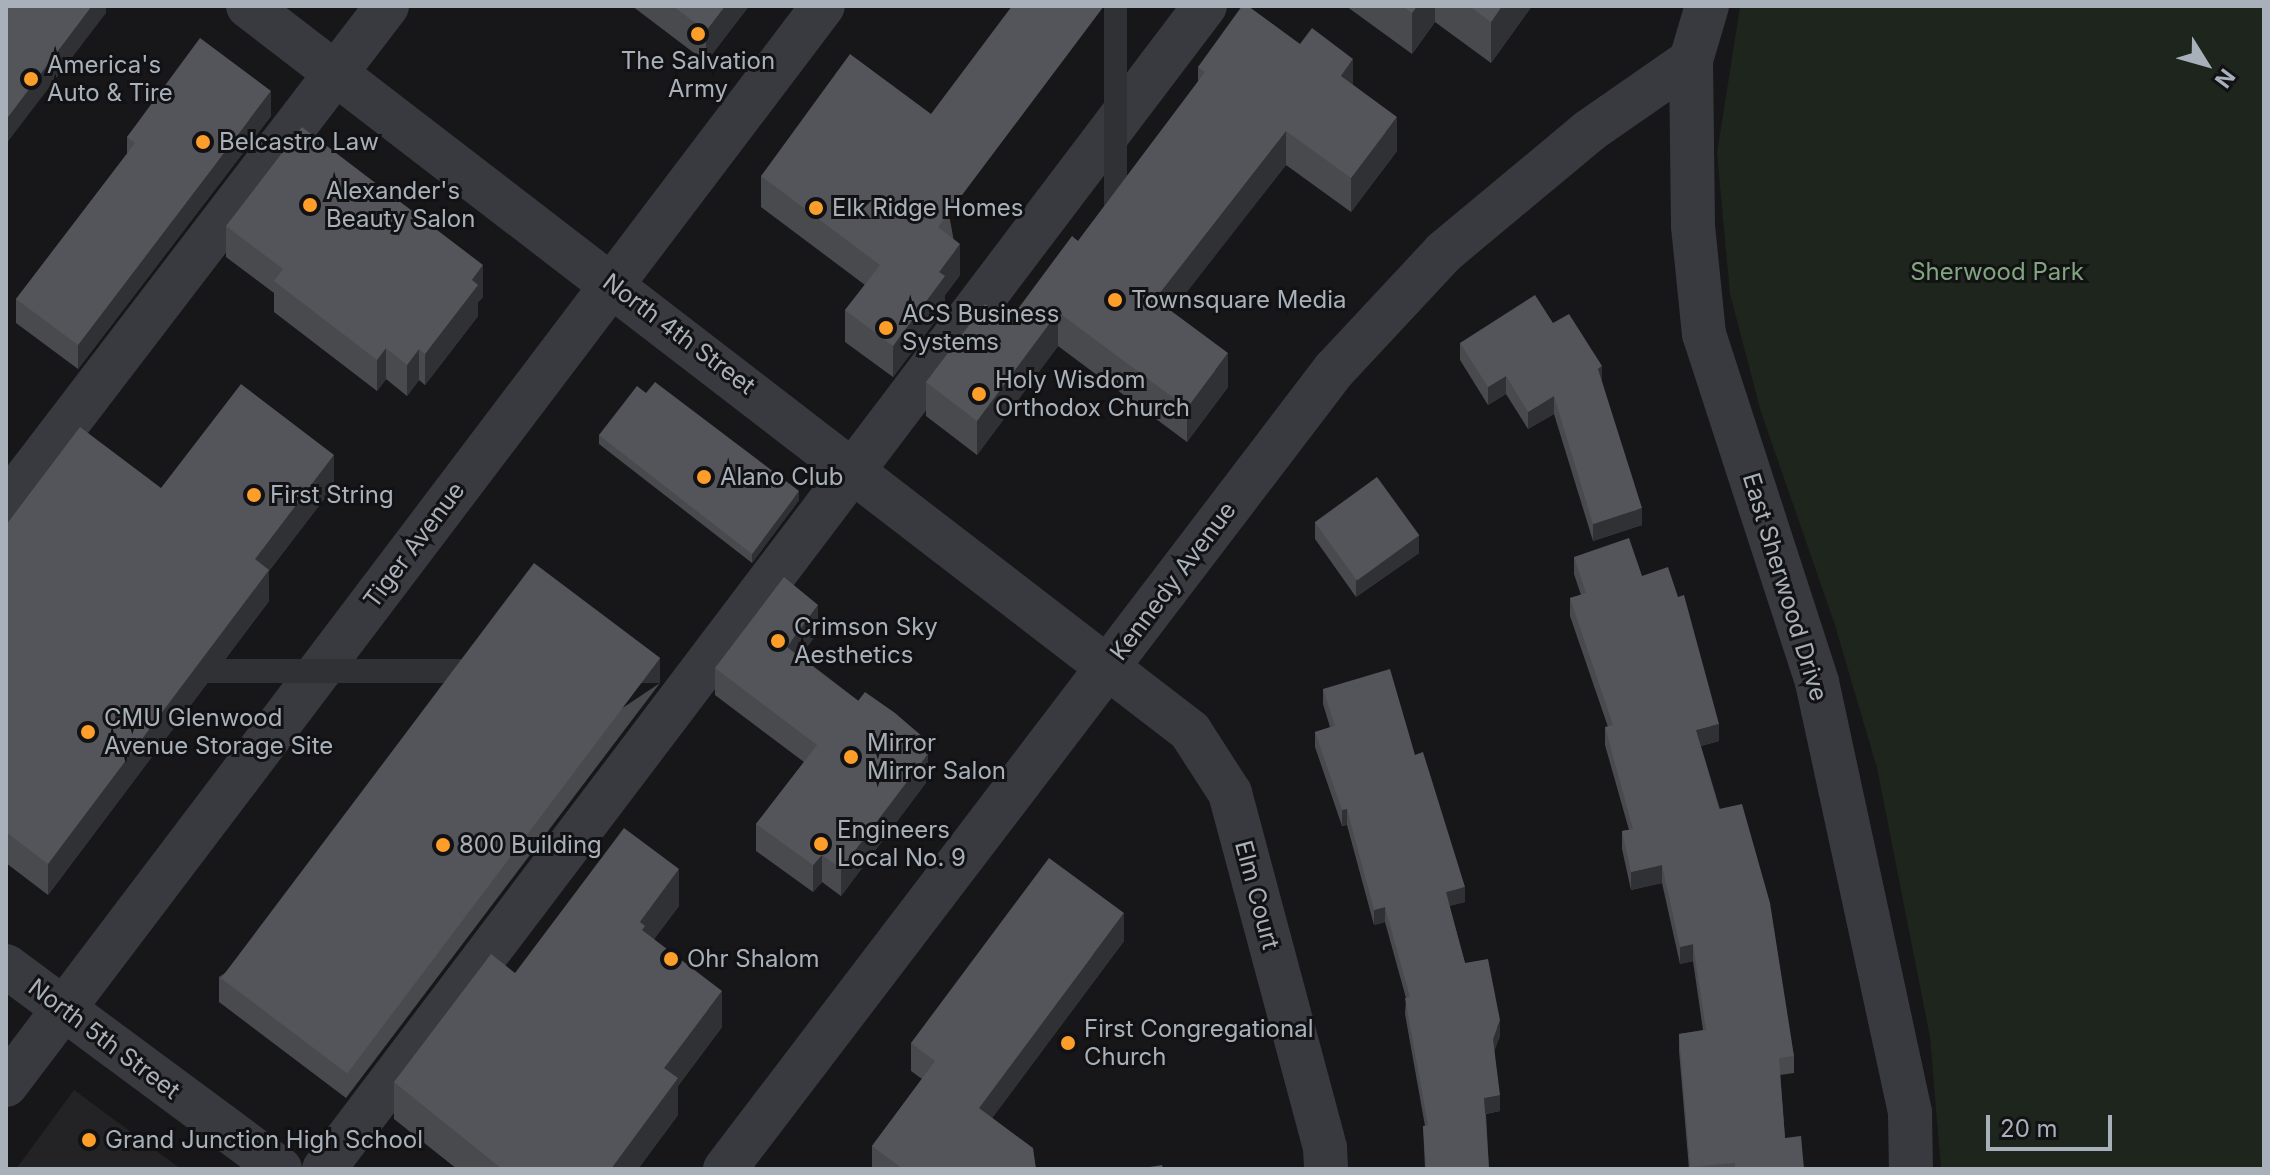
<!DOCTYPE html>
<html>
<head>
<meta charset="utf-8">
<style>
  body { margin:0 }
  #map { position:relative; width:2270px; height:1175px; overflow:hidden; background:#171719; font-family:Inter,sans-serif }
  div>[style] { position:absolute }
  .built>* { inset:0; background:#232326 }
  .green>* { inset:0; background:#1d251d }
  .minor>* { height:44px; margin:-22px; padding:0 22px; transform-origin:22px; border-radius:22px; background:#383a3f }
  .wall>* { inset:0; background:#484a4e }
  .shaded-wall>* { inset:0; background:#303134; transform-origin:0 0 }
  .building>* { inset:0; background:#53555a; transform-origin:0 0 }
  .dots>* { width:22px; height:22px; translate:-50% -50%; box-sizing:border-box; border:4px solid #121214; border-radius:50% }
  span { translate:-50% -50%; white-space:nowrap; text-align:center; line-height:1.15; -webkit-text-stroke:6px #121214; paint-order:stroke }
  .poi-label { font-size:24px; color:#a8b0ba }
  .left { translate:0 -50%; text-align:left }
  .park-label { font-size:24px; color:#80a67e }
  .street-label { font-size:24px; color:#a8b0ba }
  .frame { position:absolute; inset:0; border:8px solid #a8b0ba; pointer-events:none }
  .north { position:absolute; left:2166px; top:24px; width:80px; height:80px; -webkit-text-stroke:6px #121214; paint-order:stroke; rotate:127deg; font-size:22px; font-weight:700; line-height:32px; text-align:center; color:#a8b0ba }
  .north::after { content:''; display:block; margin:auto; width:28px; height:36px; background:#a8b0ba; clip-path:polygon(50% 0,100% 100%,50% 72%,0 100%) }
  .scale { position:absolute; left:1986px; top:1115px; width:126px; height:36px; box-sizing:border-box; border:4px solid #a8b0ba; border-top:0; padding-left:10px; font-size:24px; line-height:28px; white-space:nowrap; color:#a8b0ba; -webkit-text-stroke:6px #121214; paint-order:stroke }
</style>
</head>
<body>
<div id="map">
  <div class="built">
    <i style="clip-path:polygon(74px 1090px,181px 1169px,16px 1169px)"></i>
  </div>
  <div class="green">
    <i style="clip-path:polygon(2264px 6px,2264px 1169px,1941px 1169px,1930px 1037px,1877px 768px,1834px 622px,1761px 412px,1730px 294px,1717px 153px,1740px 7px)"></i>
  </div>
  <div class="minor">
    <i style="left:248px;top:6px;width:1189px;rotate:37.58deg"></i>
    <i style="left:1190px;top:731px;width:74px;rotate:57.2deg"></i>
    <i style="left:1230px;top:793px;width:367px;rotate:75deg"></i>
    <i style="left:1325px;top:1148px;width:21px;rotate:87deg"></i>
    <i style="left:1707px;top:6px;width:56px;rotate:106.5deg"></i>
    <i style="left:1691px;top:60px;width:166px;rotate:89.3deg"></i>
    <i style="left:1693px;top:226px;width:109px;rotate:84.2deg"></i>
    <i style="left:1704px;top:334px;width:366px;rotate:72deg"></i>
    <i style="left:1817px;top:682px;width:441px;rotate:77.8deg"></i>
    <i style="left:1910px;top:1113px;width:56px;rotate:89deg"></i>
    <i style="left:6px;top:504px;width:627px;rotate:-52.58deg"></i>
    <i style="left:6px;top:966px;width:341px;rotate:36.5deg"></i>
    <i style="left:6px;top:1085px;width:1353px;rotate:-52.87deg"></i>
    <i style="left:324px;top:1169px;width:1459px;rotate:-52.86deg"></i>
    <i style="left:725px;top:1169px;width:1005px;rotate:-52.69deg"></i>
    <i style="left:1334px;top:370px;width:161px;rotate:-47deg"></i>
    <i style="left:1444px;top:252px;width:189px;rotate:-39.8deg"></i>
    <i style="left:1589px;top:131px;width:124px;rotate:-34.8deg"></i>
  </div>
  <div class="wall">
    <i style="clip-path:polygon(632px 6px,749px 6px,706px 62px)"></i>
    <i style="clip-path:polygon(1346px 6px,1532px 6px,1491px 63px,1435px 22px,1412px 54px)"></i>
    <i style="clip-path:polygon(1198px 67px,1353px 85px,1397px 151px,1351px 212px,1286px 165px,1171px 311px,1228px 387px,1187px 442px,1058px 346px,977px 455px,926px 416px,926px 382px,1009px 321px,1078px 241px,1198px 82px)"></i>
    <i style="clip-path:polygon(931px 114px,960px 275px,945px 295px,945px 308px,893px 377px,845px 342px,845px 310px,865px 285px,761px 207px,761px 176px)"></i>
    <i style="clip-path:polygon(271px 116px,78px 369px,16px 323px,16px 299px,127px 154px,127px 137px)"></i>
    <i style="clip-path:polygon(226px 226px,483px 297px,478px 302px,478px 316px,425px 385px,419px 380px,407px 396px,386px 379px,377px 391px,274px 312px,274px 293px,226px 257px)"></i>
    <i style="clip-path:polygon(1553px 323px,1602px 382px,1642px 525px,1593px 541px,1554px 414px,1528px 429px,1506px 394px,1488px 405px,1460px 360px,1460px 343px)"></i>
    <i style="clip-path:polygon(646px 393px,799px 500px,752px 563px,599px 444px,599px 435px)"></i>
    <i style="clip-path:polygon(334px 486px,269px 571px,269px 601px,48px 895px,6px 863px,6px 525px,161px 488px)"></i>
    <i style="clip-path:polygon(1315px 522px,1419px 553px,1356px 597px,1315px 539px)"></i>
    <i style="clip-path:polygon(1574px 557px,1642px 576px,1719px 741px,1701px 746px,1794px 1056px,1794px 1073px,1780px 1075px,1785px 1138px,1804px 1169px,1689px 1169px,1679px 1051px,1679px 1034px,1703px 1030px,1693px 961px,1680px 964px,1662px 883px,1631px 890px,1622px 849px,1622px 831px,1629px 830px,1605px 745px,1605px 727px,1608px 727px,1570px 616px,1570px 598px,1581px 595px,1574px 574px)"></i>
    <i style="clip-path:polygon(818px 632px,800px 656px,924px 751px,928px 780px,841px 896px,822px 882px,813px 892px,756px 851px,756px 824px,804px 762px,715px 695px,715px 668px)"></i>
    <i style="clip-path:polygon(660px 683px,346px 1098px,219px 1002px,219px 977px)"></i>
    <i style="clip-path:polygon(1323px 689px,1415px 755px,1465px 902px,1449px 906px,1465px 963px,1500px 1036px,1494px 1051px,1500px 1111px,1486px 1114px,1489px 1169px,1425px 1169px,1423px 1126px,1425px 1126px,1405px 1014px,1406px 998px,1385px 922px,1374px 925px,1347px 825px,1342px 826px,1315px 747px,1315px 732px,1330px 727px,1323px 704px)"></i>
    <i style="clip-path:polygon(679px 906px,654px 939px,722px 1027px,678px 1086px,678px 1115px,638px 1169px,457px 1169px,394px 1119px,394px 1082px,515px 973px)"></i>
    <i style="clip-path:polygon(1124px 941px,992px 1118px,1036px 1169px,872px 1169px,872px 1146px,922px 1079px,911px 1071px,911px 1043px)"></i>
  </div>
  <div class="shaded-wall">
    <i style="clip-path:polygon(92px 6px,106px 6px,106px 13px,6px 144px,6px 120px)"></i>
    <i style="clip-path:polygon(725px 6px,749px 6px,706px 62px,706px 31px)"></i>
    <i style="left:1104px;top:6px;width:23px;height:276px"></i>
    <i style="clip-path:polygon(1417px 6px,1435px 6px,1435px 22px,1412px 54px,1412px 13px)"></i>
    <i style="clip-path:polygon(1502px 6px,1532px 6px,1491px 63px,1491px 22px)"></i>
    <i style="clip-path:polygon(1353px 59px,1353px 93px,1341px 76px)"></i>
    <i style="clip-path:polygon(271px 91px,271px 116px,78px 369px,78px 345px)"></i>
    <i style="clip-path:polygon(1397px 117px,1397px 151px,1351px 212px,1351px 178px)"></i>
    <i style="clip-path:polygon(1286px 131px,1286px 165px,1155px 333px,1155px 299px)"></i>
    <i style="clip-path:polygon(960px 244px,960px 275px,945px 295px,945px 308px,893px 377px,893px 346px,939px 272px)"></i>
    <i style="clip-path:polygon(483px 265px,483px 297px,478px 302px,478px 316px,425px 385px,425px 354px,472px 280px)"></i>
    <i style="clip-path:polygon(1058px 312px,1058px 346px,977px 455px,977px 421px)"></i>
    <i style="clip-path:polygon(386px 348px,386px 379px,377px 391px,377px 360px)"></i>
    <i style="clip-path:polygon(419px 349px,419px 380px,407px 396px,407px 365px)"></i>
    <i style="clip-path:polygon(1228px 353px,1228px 387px,1187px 442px,1187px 408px)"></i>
    <i style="clip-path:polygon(1602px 366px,1602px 384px,1598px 369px)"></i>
    <i style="clip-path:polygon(1506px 376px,1506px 394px,1488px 405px,1488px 387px)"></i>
    <i style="clip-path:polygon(1554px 396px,1554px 414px,1528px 429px,1528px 412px)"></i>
    <i style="clip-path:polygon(334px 455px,334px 486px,269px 571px,269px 601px,48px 895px,48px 864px,255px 559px)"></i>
    <i style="clip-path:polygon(799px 491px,799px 500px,752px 563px,752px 554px)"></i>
    <i style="clip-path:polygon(1642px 508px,1642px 525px,1593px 541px,1593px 524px)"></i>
    <i style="clip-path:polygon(1419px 535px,1419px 553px,1356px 597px,1356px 580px)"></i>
    <i style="clip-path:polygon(818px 605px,818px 632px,787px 674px,787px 647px)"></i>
    <i style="left:660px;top:659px;width:24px;height:520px;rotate:90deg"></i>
    <i style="clip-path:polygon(1719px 724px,1719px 741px,1696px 747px,1696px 730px)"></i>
    <i style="clip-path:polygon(924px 738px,924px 759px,928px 754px,928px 780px,841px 896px,841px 869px)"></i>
    <i style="left:1347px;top:809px;width:16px;height:5px;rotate:90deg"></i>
    <i style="clip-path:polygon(822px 855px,822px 882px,813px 892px,813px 865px)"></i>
    <i style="clip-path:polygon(1662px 865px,1662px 883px,1631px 890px,1631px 872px)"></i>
    <i style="clip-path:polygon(679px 869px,679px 906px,645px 951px,640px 922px)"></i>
    <i style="clip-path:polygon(1465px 887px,1465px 902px,1446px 907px,1446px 892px)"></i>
    <i style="clip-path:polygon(1385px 907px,1385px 922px,1374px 925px,1374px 910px)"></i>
    <i style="clip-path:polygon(1124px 913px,1124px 941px,979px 1136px,979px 1108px)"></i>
    <i style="clip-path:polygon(1693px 944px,1693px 961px,1680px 964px,1680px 947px)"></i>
    <i style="clip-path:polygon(722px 991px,722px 1027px,678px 1086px,678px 1115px,638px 1169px,611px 1169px,664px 1068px)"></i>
    <i style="clip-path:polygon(1500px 1020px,1500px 1036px,1493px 1055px,1493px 1039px)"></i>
    <i style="clip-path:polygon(1500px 1095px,1500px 1111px,1484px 1114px,1484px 1098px)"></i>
  </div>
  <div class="building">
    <i style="clip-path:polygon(6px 6px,92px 6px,6px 120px)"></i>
    <i style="clip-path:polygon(673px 6px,725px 6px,706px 31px)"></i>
    <i style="clip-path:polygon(1012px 6px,1104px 6px,938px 227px,960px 244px,939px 272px,945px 276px,893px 346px,845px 310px,880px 265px,761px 176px,850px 54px,931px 114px)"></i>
    <i style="clip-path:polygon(1242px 6px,1248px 6px,1300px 44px,1312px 28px,1353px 59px,1341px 76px,1397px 117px,1351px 178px,1286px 131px,1155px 299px,1228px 353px,1187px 408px,1058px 312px,977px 421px,926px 382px,985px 304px,1009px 321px,1072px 236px,1078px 241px,1205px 72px,1198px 67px)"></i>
    <i style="clip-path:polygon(1402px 6px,1417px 6px,1412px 13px)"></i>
    <i style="clip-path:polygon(1469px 6px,1502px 6px,1491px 22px)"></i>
    <i style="clip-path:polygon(200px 38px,271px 91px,78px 345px,16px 299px,135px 143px,127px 137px)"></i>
    <i style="clip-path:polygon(302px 127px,483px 265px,472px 280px,478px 285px,425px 354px,419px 349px,407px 365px,386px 348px,377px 360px,274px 281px,283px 269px,226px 226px)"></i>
    <i style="clip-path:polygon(1535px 295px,1553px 323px,1569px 314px,1602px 366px,1598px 369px,1642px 508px,1593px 524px,1554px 396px,1528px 412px,1506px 376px,1488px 387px,1460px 343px)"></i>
    <i style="clip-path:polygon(655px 382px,799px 491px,752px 554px,599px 435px,637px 386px,646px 393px)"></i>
    <i style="clip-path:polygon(241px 384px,334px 455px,255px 559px,269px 570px,48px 864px,6px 832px,6px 525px,80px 427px,161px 488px)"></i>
    <i style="left:1377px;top:477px;width:72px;height:77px;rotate:54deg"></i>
    <i style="clip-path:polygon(1629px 538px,1642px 576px,1668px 567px,1678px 597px,1684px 595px,1719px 724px,1696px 730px,1719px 809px,1742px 804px,1770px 903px,1794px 1056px,1779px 1058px,1785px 1138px,1801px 1136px,1804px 1169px,1735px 1169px,1735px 1163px,1690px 1167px,1679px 1034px,1706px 1030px,1693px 944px,1680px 947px,1662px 865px,1631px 872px,1622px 831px,1633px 829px,1605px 727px,1613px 725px,1570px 598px,1586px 593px,1574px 557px)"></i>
    <i style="left:534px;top:563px;width:158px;height:520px;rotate:37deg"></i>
    <i style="clip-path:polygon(784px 577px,818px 605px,787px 647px,858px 701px,865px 692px,895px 713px,924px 738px,918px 746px,928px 754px,841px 869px,822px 855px,813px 865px,756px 824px,817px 745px,715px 668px)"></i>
    <i style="clip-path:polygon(1390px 669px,1415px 755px,1423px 752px,1465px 887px,1446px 892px,1465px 963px,1488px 959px,1500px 1020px,1493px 1039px,1500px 1095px,1484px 1098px,1489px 1169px,1426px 1169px,1423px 1126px,1428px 1125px,1405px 998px,1410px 997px,1385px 907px,1374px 910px,1347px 809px,1342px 810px,1315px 732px,1335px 726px,1323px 689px)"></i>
    <i style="clip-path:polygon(624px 828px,679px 869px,640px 922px,645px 926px,642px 930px,722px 991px,664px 1068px,678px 1078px,611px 1169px,502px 1169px,394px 1082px,491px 954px,515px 973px)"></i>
    <i style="clip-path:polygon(1049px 858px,1124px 913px,979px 1108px,1033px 1148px,1036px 1169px,903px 1169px,872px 1146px,935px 1061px,911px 1043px)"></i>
    <i style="clip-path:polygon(1162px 1165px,1163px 1169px,1137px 1169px)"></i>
  </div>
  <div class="dots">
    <i style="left:698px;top:34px;background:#fe9e2a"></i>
    <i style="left:31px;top:79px;background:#fe9e2a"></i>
    <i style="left:203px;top:142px;background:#fe9e2a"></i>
    <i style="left:310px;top:205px;background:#fe9e2a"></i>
    <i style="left:816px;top:208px;background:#fe9e2a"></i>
    <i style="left:1115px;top:300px;background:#fe9e2a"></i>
    <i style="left:886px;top:328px;background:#fe9e2a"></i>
    <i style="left:979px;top:394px;background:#fe9e2a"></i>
    <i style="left:704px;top:477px;background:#fe9e2a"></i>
    <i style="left:254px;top:495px;background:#fe9e2a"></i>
    <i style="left:778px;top:641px;background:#fe9e2a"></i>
    <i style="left:88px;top:732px;background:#fe9e2a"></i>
    <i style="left:851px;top:757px;background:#fe9e2a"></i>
    <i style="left:821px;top:844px;background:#fe9e2a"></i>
    <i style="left:443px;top:845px;background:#fe9e2a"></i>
    <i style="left:671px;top:959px;background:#fe9e2a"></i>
    <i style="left:1068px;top:1043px;background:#fe9e2a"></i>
    <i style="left:89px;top:1140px;background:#fe9e2a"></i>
  </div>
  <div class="poi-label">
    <span style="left:698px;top:75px">The Salvation<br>Army</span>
    <span class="left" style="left:47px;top:79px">America's<br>Auto &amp; Tire</span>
    <span class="left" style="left:219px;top:142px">Belcastro Law</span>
    <span class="left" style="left:326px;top:205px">Alexander's<br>Beauty Salon</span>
    <span class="left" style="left:832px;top:208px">Elk Ridge Homes</span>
    <span class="left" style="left:1131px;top:300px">Townsquare Media</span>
    <span class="left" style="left:902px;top:328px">ACS Business<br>Systems</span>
    <span class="left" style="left:995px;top:394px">Holy Wisdom<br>Orthodox Church</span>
    <span class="left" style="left:720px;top:477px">Alano Club</span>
    <span class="left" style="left:270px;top:495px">First String</span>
    <span class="left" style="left:794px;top:641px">Crimson Sky<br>Aesthetics</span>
    <span class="left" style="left:104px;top:732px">CMU Glenwood<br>Avenue Storage Site</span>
    <span class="left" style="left:867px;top:757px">Mirror<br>Mirror Salon</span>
    <span class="left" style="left:837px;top:844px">Engineers<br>Local No. 9</span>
    <span class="left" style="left:459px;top:845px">800 Building</span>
    <span class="left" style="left:687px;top:959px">Ohr Shalom</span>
    <span class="left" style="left:1084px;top:1043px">First Congregational<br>Church</span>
    <span class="left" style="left:105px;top:1140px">Grand Junction High School</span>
  </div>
  <div class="park-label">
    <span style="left:1997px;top:272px">Sherwood Park</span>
  </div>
  <div class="street-label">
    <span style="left:679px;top:334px;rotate:37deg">North 4th Street</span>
    <span style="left:414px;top:545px;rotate:-53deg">Tiger Avenue</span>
    <span style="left:1173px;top:581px;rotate:-53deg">Kennedy Avenue</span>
    <span style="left:1785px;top:587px;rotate:73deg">East Sherwood Drive</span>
    <span style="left:1257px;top:895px;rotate:75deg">Elm Court</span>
    <span style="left:104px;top:1039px;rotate:37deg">North 5th Street</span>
  </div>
  <div class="frame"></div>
  <div class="north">N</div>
  <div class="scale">20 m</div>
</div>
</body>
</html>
